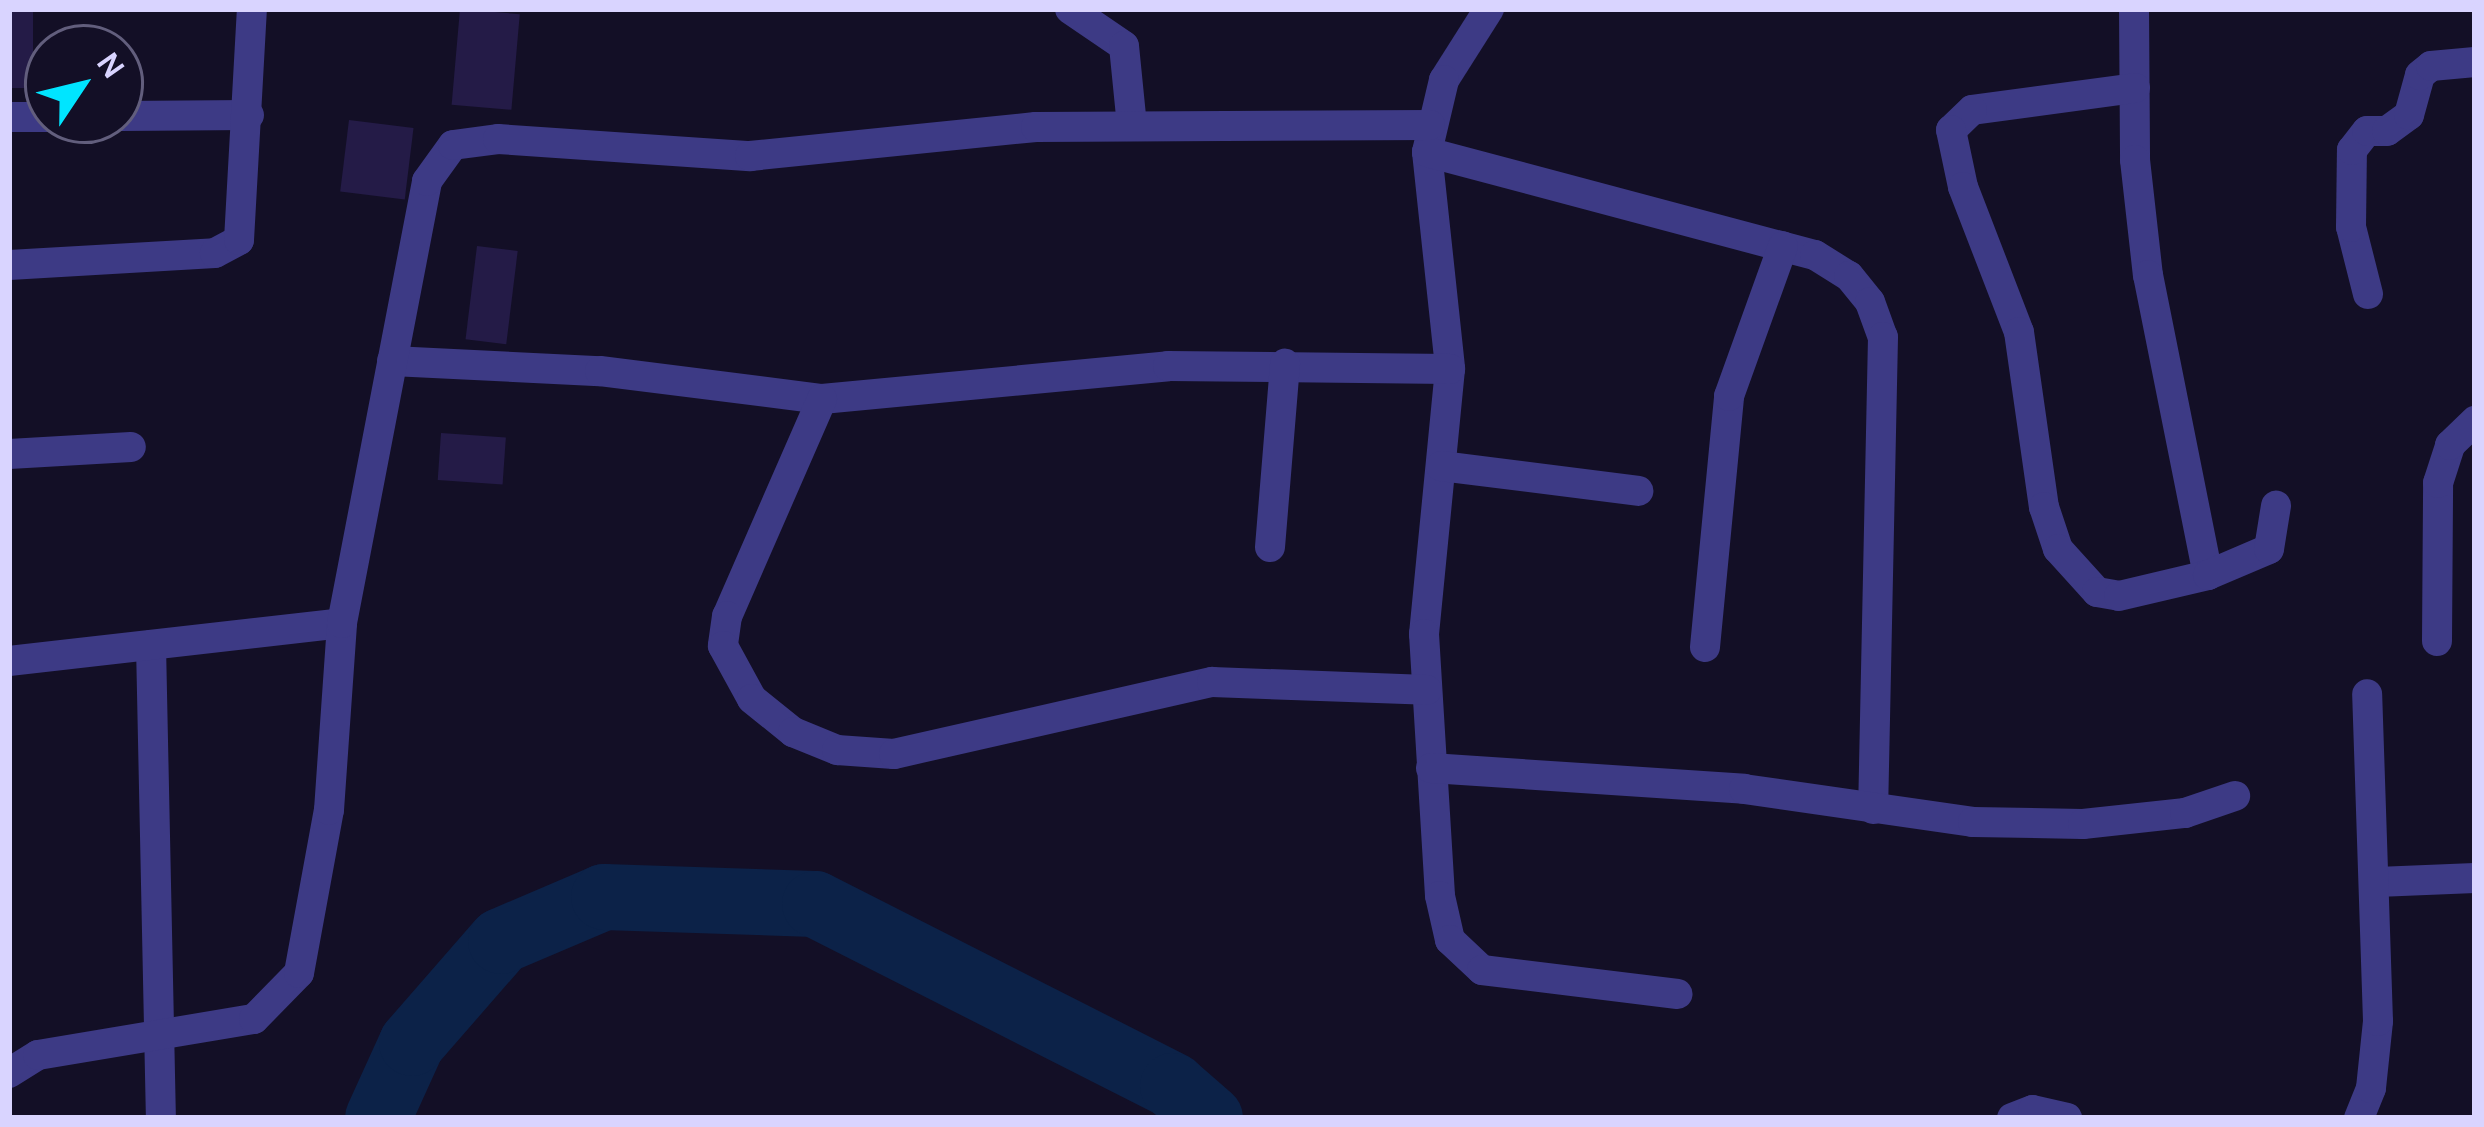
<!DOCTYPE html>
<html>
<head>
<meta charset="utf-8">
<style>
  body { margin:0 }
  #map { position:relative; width:2484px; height:1127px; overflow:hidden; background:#130f26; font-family:Karla,sans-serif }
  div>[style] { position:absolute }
  .river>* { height:66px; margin:-33px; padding:0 33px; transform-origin:33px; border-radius:33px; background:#0c2248 }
  .building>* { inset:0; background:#241b47; transform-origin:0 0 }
  .minor>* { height:30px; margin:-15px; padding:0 15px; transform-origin:15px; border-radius:15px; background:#3d3a85 }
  span { translate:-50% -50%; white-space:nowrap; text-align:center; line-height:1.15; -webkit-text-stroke:9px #130f26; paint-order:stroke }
  .frame { position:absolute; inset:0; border:12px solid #d9d4ff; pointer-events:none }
  .north { position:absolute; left:24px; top:24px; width:120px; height:120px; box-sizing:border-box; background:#130f26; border:3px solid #625e7d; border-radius:50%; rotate:55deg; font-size:33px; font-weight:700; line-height:48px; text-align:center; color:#d9d4ff }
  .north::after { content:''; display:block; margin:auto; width:42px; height:54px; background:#00e5ff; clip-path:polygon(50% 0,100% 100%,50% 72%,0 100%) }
</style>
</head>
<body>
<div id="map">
  <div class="river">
    <i style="left:378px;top:1118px;width:82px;rotate:-65.6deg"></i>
    <i style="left:412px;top:1043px;width:135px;rotate:-48.9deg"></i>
    <i style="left:501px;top:941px;width:112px;rotate:-23.1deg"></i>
    <i style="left:604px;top:897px;width:211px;rotate:1.9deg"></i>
    <i style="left:815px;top:904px;width:402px;rotate:26.9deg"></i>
    <i style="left:1173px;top:1086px;width:49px;rotate:40.9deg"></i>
  </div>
  <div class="building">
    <i style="left:9px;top:9px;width:24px;height:79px"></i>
    <i style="left:460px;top:9px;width:60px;height:96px;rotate:5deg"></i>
    <i style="left:349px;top:120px;width:65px;height:72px;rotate:7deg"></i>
    <i style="left:477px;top:246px;width:41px;height:94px;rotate:7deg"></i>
    <i style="left:441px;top:433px;width:65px;height:47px;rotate:4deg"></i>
  </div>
  <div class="minor">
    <i style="left:1070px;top:9px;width:65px;rotate:34.4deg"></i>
    <i style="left:1124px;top:46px;width:80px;rotate:84.3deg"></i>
    <i style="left:1489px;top:9px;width:84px;rotate:122.4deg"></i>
    <i style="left:1444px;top:80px;width:74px;rotate:103.3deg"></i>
    <i style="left:1427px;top:152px;width:218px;rotate:83.9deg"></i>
    <i style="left:1450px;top:369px;width:266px;rotate:95.6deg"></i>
    <i style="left:1424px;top:634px;width:262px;rotate:86.5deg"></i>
    <i style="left:1440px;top:896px;width:45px;rotate:77.2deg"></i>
    <i style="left:1450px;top:940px;width:44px;rotate:43.2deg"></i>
    <i style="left:1482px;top:970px;width:197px;rotate:7deg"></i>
    <i style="left:2134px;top:9px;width:151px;rotate:89.6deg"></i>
    <i style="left:2135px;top:160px;width:116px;rotate:83.6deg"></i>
    <i style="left:2148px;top:275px;width:306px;rotate:78.7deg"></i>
    <i style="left:2135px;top:88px;width:164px;rotate:172.3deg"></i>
    <i style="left:1972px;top:110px;width:29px;rotate:136deg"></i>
    <i style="left:1951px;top:130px;width:58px;rotate:78.1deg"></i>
    <i style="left:1963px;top:187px;width:155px;rotate:68.9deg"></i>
    <i style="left:2019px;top:332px;width:177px;rotate:81.9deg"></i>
    <i style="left:2044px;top:507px;width:44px;rotate:71.6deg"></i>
    <i style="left:2058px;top:549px;width:58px;rotate:47.8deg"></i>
    <i style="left:2097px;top:592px;width:22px;rotate:10deg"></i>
    <i style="left:2119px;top:596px;width:91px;rotate:-13.3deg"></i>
    <i style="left:2208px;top:575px;width:66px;rotate:-23.1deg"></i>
    <i style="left:2269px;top:549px;width:44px;rotate:-80.8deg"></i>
    <i style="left:120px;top:116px;width:129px;rotate:-0.4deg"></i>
    <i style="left:9px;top:117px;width:39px"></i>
    <i style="left:1427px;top:152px;width:401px;rotate:14.9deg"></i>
    <i style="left:1815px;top:255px;width:40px;rotate:32deg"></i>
    <i style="left:1849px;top:276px;width:33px;rotate:51deg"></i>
    <i style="left:1870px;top:302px;width:37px;rotate:70deg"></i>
    <i style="left:1883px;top:337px;width:472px;rotate:91.2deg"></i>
    <i style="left:9px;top:265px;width:206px;rotate:-3.3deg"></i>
    <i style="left:215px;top:253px;width:27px;rotate:-28deg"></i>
    <i style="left:239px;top:240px;width:231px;rotate:-86.8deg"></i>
    <i style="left:2368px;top:294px;width:69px;rotate:-104.2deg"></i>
    <i style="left:2351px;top:227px;width:77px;rotate:-89.3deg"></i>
    <i style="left:2352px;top:150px;width:24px;rotate:-52deg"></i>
    <i style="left:2367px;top:131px;width:20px"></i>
    <i style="left:2387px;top:131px;width:27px;rotate:-36deg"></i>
    <i style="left:2409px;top:115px;width:41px;rotate:-74.6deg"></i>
    <i style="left:2420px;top:75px;width:14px;rotate:-39deg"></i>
    <i style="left:2431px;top:66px;width:44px;rotate:-5.2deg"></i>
    <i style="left:392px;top:361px;width:208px;rotate:2.8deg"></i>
    <i style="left:600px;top:371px;width:224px;rotate:7.2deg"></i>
    <i style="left:822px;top:399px;width:348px;rotate:-5.4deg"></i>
    <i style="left:1168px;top:366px;width:282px;rotate:0.6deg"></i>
    <i style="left:822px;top:399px;width:237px;rotate:113.6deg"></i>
    <i style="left:727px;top:616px;width:30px;rotate:98deg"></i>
    <i style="left:723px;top:646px;width:60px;rotate:61.3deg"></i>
    <i style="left:752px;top:699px;width:53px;rotate:38.8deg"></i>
    <i style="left:793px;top:732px;width:48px;rotate:22.2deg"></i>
    <i style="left:837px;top:750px;width:57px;rotate:4deg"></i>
    <i style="left:894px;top:754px;width:326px;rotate:-12.8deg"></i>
    <i style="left:1212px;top:682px;width:215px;rotate:2.1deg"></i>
    <i style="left:9px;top:454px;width:122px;rotate:-3.3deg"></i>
    <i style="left:1441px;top:466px;width:199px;rotate:7.2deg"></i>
    <i style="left:1270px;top:547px;width:184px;rotate:-85.3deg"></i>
    <i style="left:2437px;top:641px;width:158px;rotate:-89.6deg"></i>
    <i style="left:2438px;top:483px;width:40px;rotate:-72deg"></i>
    <i style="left:2450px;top:445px;width:35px;rotate:-44deg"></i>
    <i style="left:151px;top:645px;width:473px;rotate:88.8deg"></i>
    <i style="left:1705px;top:647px;width:252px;rotate:-84.5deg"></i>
    <i style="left:1729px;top:396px;width:159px;rotate:-70.2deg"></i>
    <i style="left:9px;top:661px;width:335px;rotate:-6.5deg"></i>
    <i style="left:1431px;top:768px;width:314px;rotate:3.8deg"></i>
    <i style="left:1744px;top:789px;width:231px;rotate:8.2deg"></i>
    <i style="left:1973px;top:822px;width:110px;rotate:1deg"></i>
    <i style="left:2083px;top:824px;width:103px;rotate:-6.2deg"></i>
    <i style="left:2185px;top:813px;width:53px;rotate:-18.8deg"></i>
    <i style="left:2377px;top:882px;width:98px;rotate:-2.3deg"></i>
    <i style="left:9px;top:1073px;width:34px;rotate:-32deg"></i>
    <i style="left:38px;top:1055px;width:219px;rotate:-9.5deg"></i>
    <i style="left:254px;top:1019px;width:64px;rotate:-45.6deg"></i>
    <i style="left:299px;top:973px;width:166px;rotate:-79.6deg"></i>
    <i style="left:329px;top:810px;width:187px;rotate:-86deg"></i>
    <i style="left:342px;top:623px;width:450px;rotate:-79.1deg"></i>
    <i style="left:427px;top:181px;width:44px;rotate:-54.2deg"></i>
    <i style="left:453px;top:145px;width:45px;rotate:-7.6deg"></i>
    <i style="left:498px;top:139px;width:253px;rotate:3.9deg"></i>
    <i style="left:750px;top:156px;width:287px;rotate:-5.8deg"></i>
    <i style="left:1036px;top:127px;width:394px;rotate:-0.3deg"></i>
    <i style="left:2012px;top:1118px;width:22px;rotate:-21deg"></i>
    <i style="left:2033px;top:1110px;width:35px;rotate:13deg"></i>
    <i style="left:2359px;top:1118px;width:32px;rotate:-68deg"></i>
    <i style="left:2371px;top:1088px;width:67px;rotate:-84deg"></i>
    <i style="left:2378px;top:1021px;width:327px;rotate:-91.9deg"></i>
  </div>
  <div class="frame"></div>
  <div class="north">N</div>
</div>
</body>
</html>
